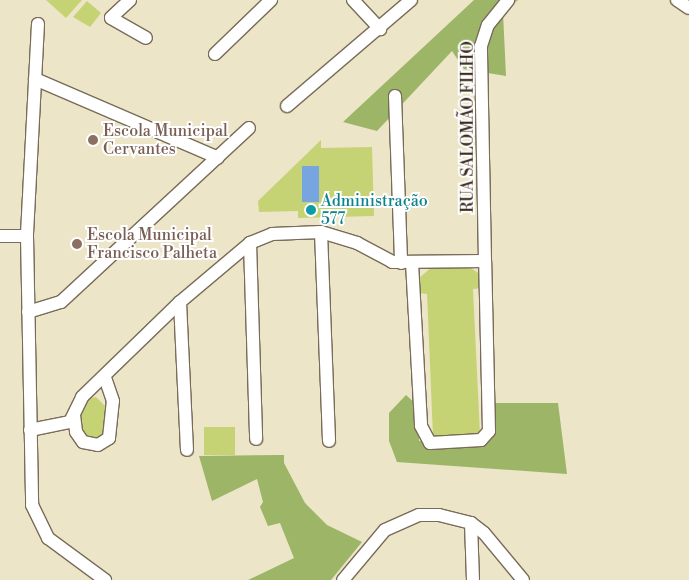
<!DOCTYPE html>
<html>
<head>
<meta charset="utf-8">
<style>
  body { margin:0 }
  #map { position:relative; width:689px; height:580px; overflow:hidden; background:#ece5c7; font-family:"Libre Bodoni",serif }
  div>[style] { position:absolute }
  .green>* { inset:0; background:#c6d374; transform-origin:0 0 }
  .forest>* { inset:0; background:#9cb566 }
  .water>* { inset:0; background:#77a5e0; transform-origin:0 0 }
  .roads { filter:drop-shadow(1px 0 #796b59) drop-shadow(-1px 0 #796b59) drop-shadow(0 1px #796b59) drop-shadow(0 -1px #796b59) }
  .street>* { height:12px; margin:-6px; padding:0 6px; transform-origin:6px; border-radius:6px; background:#fff }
  .dots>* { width:14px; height:14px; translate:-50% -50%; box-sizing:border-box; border:2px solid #fff; border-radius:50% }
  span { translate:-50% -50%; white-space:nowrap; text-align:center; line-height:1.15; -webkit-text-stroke:4px #fff; paint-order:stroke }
  .street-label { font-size:16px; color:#3b2a1e }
  .education-label { font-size:16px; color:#785e54 }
  .left { translate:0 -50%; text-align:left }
  .culture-label { font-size:16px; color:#0d838f }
</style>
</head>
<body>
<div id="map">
  <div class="green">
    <i style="clip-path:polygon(46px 0,82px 0,66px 18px)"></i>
    <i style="clip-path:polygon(87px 1px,101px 13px,90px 27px,73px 17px)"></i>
    <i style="clip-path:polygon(321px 140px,321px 148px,372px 147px,374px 216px,298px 218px,298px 211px,259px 212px,258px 201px)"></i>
    <i style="clip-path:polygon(433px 266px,468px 266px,481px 275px,482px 288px,473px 289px,480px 434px,433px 436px,427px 294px,418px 293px,418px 279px)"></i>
    <i style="clip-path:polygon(96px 397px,107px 408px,105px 434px,96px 439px,84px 436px,81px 428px,81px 411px,87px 399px)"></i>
    <i style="left:235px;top:427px;width:28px;height:31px;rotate:90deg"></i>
  </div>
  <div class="forest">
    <i style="clip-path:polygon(474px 0,518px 0,503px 13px,506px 76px,464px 69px,452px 51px,377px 131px,343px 122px)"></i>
    <i style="clip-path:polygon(406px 395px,418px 406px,419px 441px,480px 440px,489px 403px,558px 403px,567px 474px,397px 462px,389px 441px,389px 413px)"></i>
    <i style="clip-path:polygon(284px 455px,284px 463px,305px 503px,327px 525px,362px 542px,331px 580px,248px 580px,294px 558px,280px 523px,268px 526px,260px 507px,263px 502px,257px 479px,212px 501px,199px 456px)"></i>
  </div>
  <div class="water">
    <i style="left:302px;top:166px;width:17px;height:36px"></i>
  </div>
  <div class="roads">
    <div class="street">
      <i style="left:130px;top:0;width:26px;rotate:137deg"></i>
      <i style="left:111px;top:18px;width:40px;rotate:29.7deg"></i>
      <i style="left:353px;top:0;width:40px;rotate:47deg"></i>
      <i style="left:677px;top:0;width:14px;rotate:34deg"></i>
      <i style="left:38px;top:24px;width:212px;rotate:93deg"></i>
      <i style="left:27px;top:236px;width:269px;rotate:88.9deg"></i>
      <i style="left:32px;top:505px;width:37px;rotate:64deg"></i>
      <i style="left:48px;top:538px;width:71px;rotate:36.4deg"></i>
      <i style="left:215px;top:54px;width:78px;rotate:-44deg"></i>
      <i style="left:35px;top:79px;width:199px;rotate:23.3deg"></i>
      <i style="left:395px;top:96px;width:167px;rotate:87.9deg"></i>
      <i style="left:287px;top:106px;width:163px;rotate:-40.5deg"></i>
      <i style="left:321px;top:232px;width:209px;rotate:87.8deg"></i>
      <i style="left:0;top:236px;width:27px"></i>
      <i style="left:250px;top:243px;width:196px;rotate:88.2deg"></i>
      <i style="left:412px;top:263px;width:163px;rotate:86.8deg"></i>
      <i style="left:421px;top:426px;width:19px;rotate:62deg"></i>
      <i style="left:430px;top:443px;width:51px;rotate:-3.4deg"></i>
      <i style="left:481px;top:440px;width:12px;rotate:-48deg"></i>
      <i style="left:489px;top:431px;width:170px;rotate:-91.3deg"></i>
      <i style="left:180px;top:302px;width:148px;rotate:87.3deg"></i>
      <i style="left:28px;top:312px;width:34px;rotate:-17deg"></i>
      <i style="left:61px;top:302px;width:256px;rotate:-42.8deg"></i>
      <i style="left:74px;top:415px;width:17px;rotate:83deg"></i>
      <i style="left:76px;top:432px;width:12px;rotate:55deg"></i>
      <i style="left:83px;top:442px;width:15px;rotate:11deg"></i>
      <i style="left:98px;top:445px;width:13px;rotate:-32deg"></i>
      <i style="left:109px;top:438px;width:37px;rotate:-84deg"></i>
      <i style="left:113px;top:401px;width:24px;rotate:-109deg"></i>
      <i style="left:30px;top:430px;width:41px;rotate:-11.3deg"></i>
      <i style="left:70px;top:422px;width:28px;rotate:-64deg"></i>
      <i style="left:82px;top:397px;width:136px;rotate:-44.1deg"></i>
      <i style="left:180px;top:302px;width:92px;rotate:-40.1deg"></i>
      <i style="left:250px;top:243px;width:24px;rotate:-22deg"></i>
      <i style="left:272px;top:234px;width:49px;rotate:-2.3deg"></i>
      <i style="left:321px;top:232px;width:38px;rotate:17deg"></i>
      <i style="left:357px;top:243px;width:40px;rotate:28deg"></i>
      <i style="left:392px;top:262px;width:93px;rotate:-0.6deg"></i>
      <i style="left:485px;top:261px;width:215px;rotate:-91.1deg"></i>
      <i style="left:481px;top:46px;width:22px;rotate:-72deg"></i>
      <i style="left:488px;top:25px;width:32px;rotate:-51deg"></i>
      <i style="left:471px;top:523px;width:57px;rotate:88deg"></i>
      <i style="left:343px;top:580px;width:65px;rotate:-50deg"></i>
      <i style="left:385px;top:530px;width:37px;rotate:-24deg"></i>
      <i style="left:419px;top:515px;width:20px"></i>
      <i style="left:439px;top:515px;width:33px;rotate:14deg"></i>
      <i style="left:471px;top:523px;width:16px;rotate:38deg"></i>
      <i style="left:484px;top:533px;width:61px;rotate:50.3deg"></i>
    </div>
  </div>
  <div class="dots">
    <i style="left:93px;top:140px;background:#8d6e63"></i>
    <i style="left:311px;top:210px;background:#0f9aa8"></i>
    <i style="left:77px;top:244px;background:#8d6e63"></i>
  </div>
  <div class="street-label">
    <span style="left:468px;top:127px;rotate:-90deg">RUA SALOMÃO FILHO</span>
  </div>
  <div class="education-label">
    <span class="left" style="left:103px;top:140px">Escola Municipal<br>Cervantes</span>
    <span class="left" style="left:87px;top:244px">Escola Municipal<br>Francisco Palheta</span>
  </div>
  <div class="culture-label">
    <span class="left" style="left:321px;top:210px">Administração<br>577</span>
  </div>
</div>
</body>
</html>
